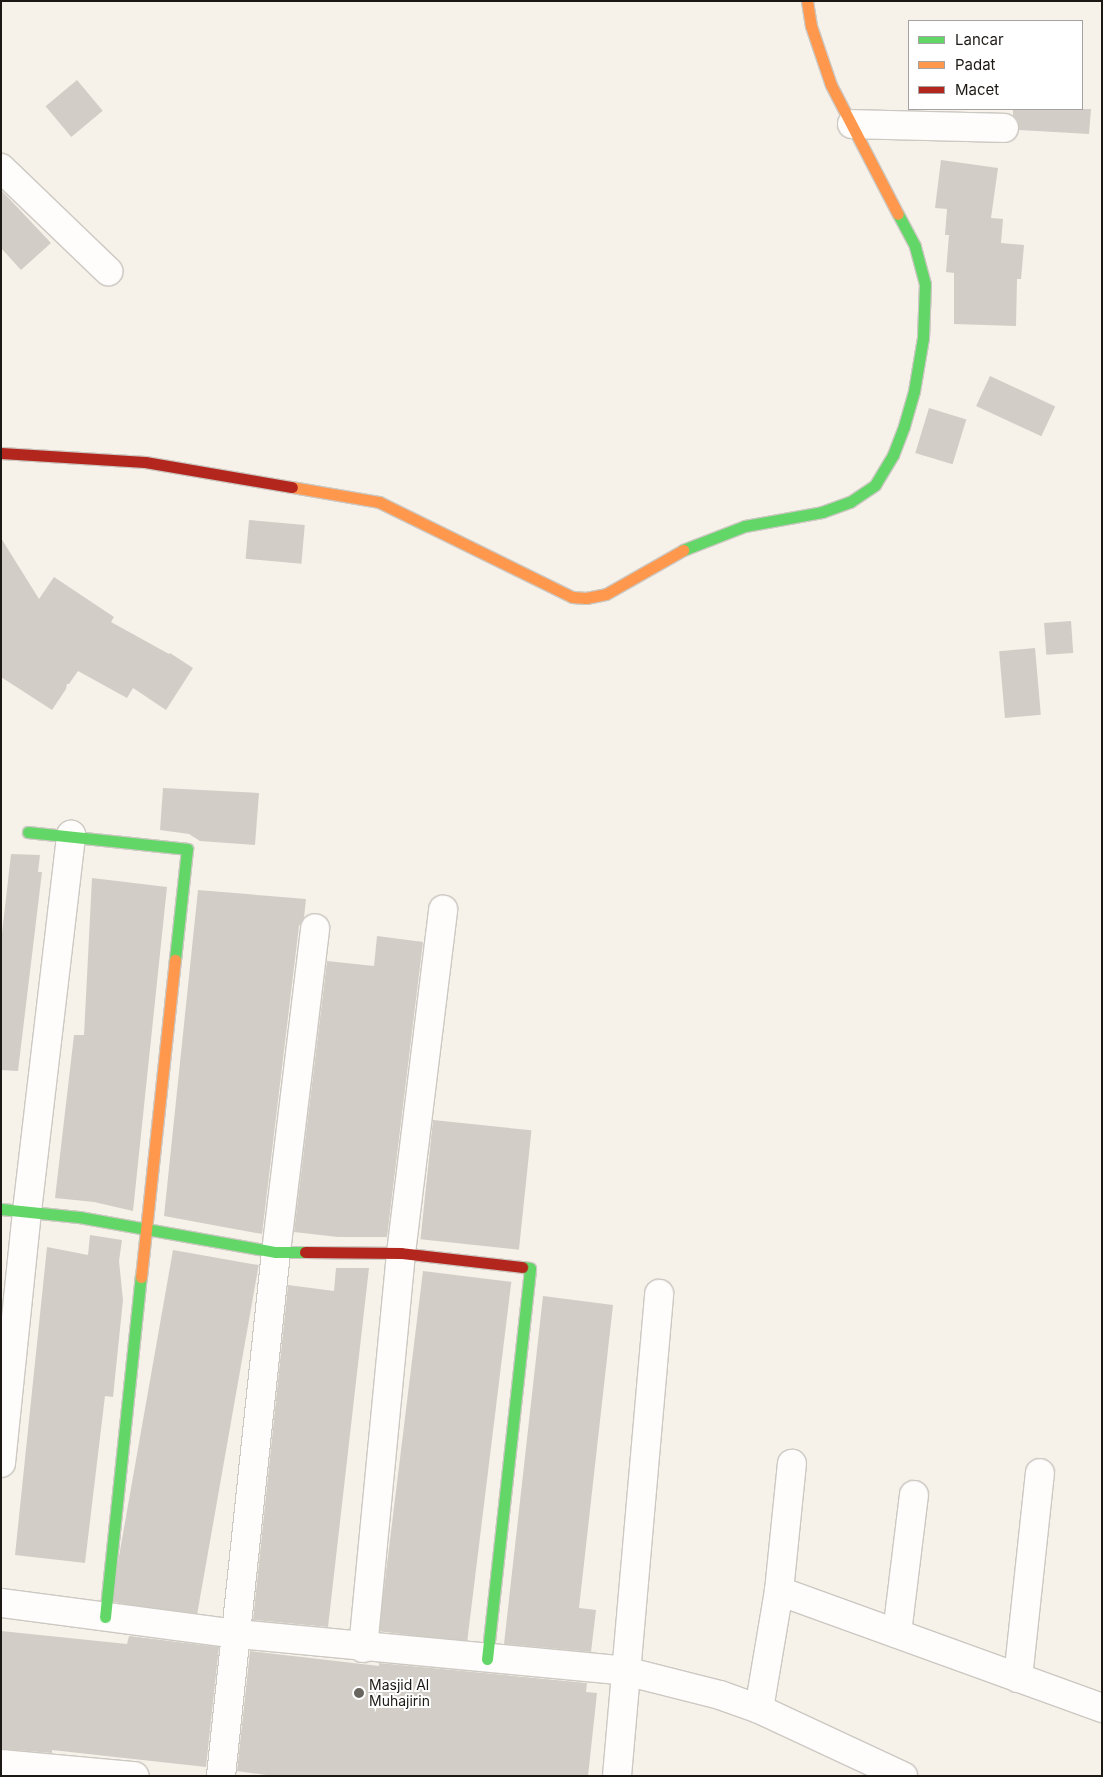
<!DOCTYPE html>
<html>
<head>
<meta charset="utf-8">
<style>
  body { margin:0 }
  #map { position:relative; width:1103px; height:1777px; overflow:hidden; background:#f6f1e9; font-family:Inter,sans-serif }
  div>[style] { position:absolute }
  .building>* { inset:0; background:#d2cec7; transform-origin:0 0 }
  .roads { filter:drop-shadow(1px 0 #ccc8c2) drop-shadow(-1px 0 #ccc8c2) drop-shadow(0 1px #ccc8c2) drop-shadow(0 -1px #ccc8c2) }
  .street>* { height:28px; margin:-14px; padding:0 14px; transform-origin:14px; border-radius:14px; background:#fefdfc }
  .fast>* { height:11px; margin:-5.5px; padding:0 5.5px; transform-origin:5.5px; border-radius:5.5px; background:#63d668 }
  .slow>* { height:11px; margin:-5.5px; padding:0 5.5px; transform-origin:5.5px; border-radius:5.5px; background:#ff974d }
  .jam>* { height:11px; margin:-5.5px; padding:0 5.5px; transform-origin:5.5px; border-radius:5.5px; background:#b3261e }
  .dots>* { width:14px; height:14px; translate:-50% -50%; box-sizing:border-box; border:2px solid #fff; border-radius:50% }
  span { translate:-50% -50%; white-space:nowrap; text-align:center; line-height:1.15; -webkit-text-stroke:4px #fff; paint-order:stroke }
  .poi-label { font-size:14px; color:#1c1914 }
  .left { translate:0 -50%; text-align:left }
  .frame { position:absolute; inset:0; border:2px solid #1c1914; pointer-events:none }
  .legend { position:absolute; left:908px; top:20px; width:175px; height:90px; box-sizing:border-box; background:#fff; border:1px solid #a4a3a1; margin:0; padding:6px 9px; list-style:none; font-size:15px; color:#1c1914 }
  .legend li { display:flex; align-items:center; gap:10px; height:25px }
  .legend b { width:25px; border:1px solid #a4a3a1 }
</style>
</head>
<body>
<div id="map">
  <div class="building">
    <i style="left:77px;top:80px;width:40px;height:41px;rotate:50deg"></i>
    <i style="clip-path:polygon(1013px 109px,1091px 109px,1089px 134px,1019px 130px,1018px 121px,1013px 115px)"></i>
    <i style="clip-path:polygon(941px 160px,998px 168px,991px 218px,1003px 219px,1001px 243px,1024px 245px,1021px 279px,1017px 279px,1016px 326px,954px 324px,954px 273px,946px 272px,949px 235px,945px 235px,947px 209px,935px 208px)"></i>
    <i style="clip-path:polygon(1px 190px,51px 243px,21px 270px,1px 248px)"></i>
    <i style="left:990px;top:376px;width:72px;height:33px;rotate:25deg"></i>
    <i style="left:929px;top:408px;width:39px;height:47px;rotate:17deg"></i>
    <i style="left:249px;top:520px;width:56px;height:39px;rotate:5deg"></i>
    <i style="clip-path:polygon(1px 538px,39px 599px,54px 577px,114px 617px,111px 622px,169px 654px,170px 653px,193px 668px,166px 710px,133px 688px,127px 698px,78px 671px,69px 684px,67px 684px,66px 689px,52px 710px,1px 677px)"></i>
    <i style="left:1071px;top:621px;width:32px;height:27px;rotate:86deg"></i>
    <i style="left:1035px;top:648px;width:67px;height:36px;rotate:85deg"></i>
    <i style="clip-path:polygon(163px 788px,259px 793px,255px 845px,200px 841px,189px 834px,160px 830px)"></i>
    <i style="clip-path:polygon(11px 854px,40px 855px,38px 872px,42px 872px,18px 1071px,1px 1070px,1px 942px)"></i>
    <i style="clip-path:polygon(92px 878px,167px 887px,133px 1211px,94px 1202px,55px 1198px,74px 1035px,84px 1035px)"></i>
    <i style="clip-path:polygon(198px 890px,306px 899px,304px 918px,299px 926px,262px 1234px,164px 1216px)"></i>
    <i style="clip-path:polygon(377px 936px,423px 942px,387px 1237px,338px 1237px,294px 1232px,327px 961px,374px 966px)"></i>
    <i style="left:433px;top:1120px;width:99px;height:120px;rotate:6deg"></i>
    <i style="clip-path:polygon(90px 1235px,122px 1240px,119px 1261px,123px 1300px,113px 1397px,105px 1396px,85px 1563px,15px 1555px,47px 1247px,88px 1255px)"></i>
    <i style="left:173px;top:1250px;width:87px;height:357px;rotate:10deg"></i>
    <i style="clip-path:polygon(336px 1268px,369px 1268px,328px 1627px,253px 1620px,288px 1285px,334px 1291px)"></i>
    <i style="left:423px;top:1271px;width:89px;height:363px;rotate:7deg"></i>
    <i style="clip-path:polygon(543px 1296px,613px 1305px,579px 1608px,596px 1610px,591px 1652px,504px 1644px)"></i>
    <i style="clip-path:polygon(1px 1631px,127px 1644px,129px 1636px,219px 1647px,206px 1767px,52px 1750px,52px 1753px,1px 1749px)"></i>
    <i style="clip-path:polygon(250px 1651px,379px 1666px,379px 1663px,587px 1683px,586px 1692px,597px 1693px,588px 1776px,273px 1776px,237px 1771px)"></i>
  </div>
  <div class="roads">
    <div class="street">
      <i style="left:852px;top:124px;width:152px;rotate:1.5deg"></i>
      <i style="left:1px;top:168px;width:149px;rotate:43.9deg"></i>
      <i style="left:1px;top:1463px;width:253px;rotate:-84.1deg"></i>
      <i style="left:27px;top:1211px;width:379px;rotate:-83.3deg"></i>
      <i style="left:779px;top:1591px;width:344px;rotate:19.9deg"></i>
      <i style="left:1px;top:1603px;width:238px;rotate:7.5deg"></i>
      <i style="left:237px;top:1634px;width:390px;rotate:5.4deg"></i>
      <i style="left:625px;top:1671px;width:98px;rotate:14.2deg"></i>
      <i style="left:720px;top:1695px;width:41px;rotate:19.7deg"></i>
      <i style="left:759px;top:1709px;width:159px;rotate:25deg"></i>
      <i style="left:897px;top:1633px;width:139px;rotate:-83deg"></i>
      <i style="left:363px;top:1648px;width:397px;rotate:-84.5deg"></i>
      <i style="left:401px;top:1253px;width:346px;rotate:-83deg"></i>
      <i style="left:1018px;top:1678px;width:206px;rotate:-83.9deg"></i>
      <i style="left:759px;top:1709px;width:120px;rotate:-80.4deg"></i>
      <i style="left:779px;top:1591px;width:128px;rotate:-84.2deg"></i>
      <i style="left:1px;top:1764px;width:134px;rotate:5.2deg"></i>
      <i style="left:221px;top:1776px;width:527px;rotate:-84.01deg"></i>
      <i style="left:276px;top:1252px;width:326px;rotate:-83.1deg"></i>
      <i style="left:617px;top:1776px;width:484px;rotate:-85deg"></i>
    </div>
    <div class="fast">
      <i style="left:683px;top:550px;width:66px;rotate:-21.2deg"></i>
      <i style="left:745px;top:526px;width:78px;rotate:-10.3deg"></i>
      <i style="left:822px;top:512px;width:30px;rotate:-20deg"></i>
      <i style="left:850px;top:502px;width:30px;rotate:-34deg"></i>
      <i style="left:875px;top:485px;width:35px;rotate:-59deg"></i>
      <i style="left:893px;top:455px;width:31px;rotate:-69deg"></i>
      <i style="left:904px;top:426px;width:36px;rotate:-74deg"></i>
      <i style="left:914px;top:391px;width:54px;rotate:-80.4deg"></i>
      <i style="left:923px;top:338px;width:54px;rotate:-87.9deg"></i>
      <i style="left:925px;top:284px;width:39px;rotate:-105deg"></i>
      <i style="left:915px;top:246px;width:36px;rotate:-118deg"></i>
      <i style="left:28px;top:832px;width:160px;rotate:6.1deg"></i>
      <i style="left:187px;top:849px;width:112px;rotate:96.2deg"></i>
      <i style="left:1px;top:1209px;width:78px;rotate:5.9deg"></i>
      <i style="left:79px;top:1217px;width:200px;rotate:10.1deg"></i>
      <i style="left:276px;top:1252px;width:29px"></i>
      <i style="left:105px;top:1617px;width:342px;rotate:-84deg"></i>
      <i style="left:487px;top:1659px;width:393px;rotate:-83.7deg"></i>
      <i style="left:530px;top:1268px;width:8px;rotate:-173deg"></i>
    </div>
    <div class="slow">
      <i style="left:807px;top:1px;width:25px;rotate:81deg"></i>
      <i style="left:811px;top:26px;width:62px;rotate:71.3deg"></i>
      <i style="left:831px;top:85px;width:145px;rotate:62.6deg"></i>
      <i style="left:292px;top:487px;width:88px;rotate:9.8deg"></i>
      <i style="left:379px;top:502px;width:215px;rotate:26.2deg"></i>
      <i style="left:572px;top:597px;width:14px;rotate:4deg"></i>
      <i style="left:586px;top:598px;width:20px;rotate:-11deg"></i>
      <i style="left:606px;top:594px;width:89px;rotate:-29.7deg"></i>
      <i style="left:141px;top:1277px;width:319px;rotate:-83.9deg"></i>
    </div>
    <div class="jam">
      <i style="left:1px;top:453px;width:144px;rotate:3.6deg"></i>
      <i style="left:145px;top:462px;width:149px;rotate:9.7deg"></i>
      <i style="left:305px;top:1252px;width:96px;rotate:0.6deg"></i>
      <i style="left:401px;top:1253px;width:122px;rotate:6.6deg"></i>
    </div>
  </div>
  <div class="dots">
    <i style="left:359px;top:1693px;background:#68655f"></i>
  </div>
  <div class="poi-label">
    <span class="left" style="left:369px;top:1693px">Masjid Al<br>Muhajirin</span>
  </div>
  <div class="frame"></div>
  <ul class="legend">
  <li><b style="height:6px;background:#63d668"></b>Lancar</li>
  <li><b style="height:6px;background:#ff974d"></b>Padat</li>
  <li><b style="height:6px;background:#b3261e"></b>Macet</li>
  </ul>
</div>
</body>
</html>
